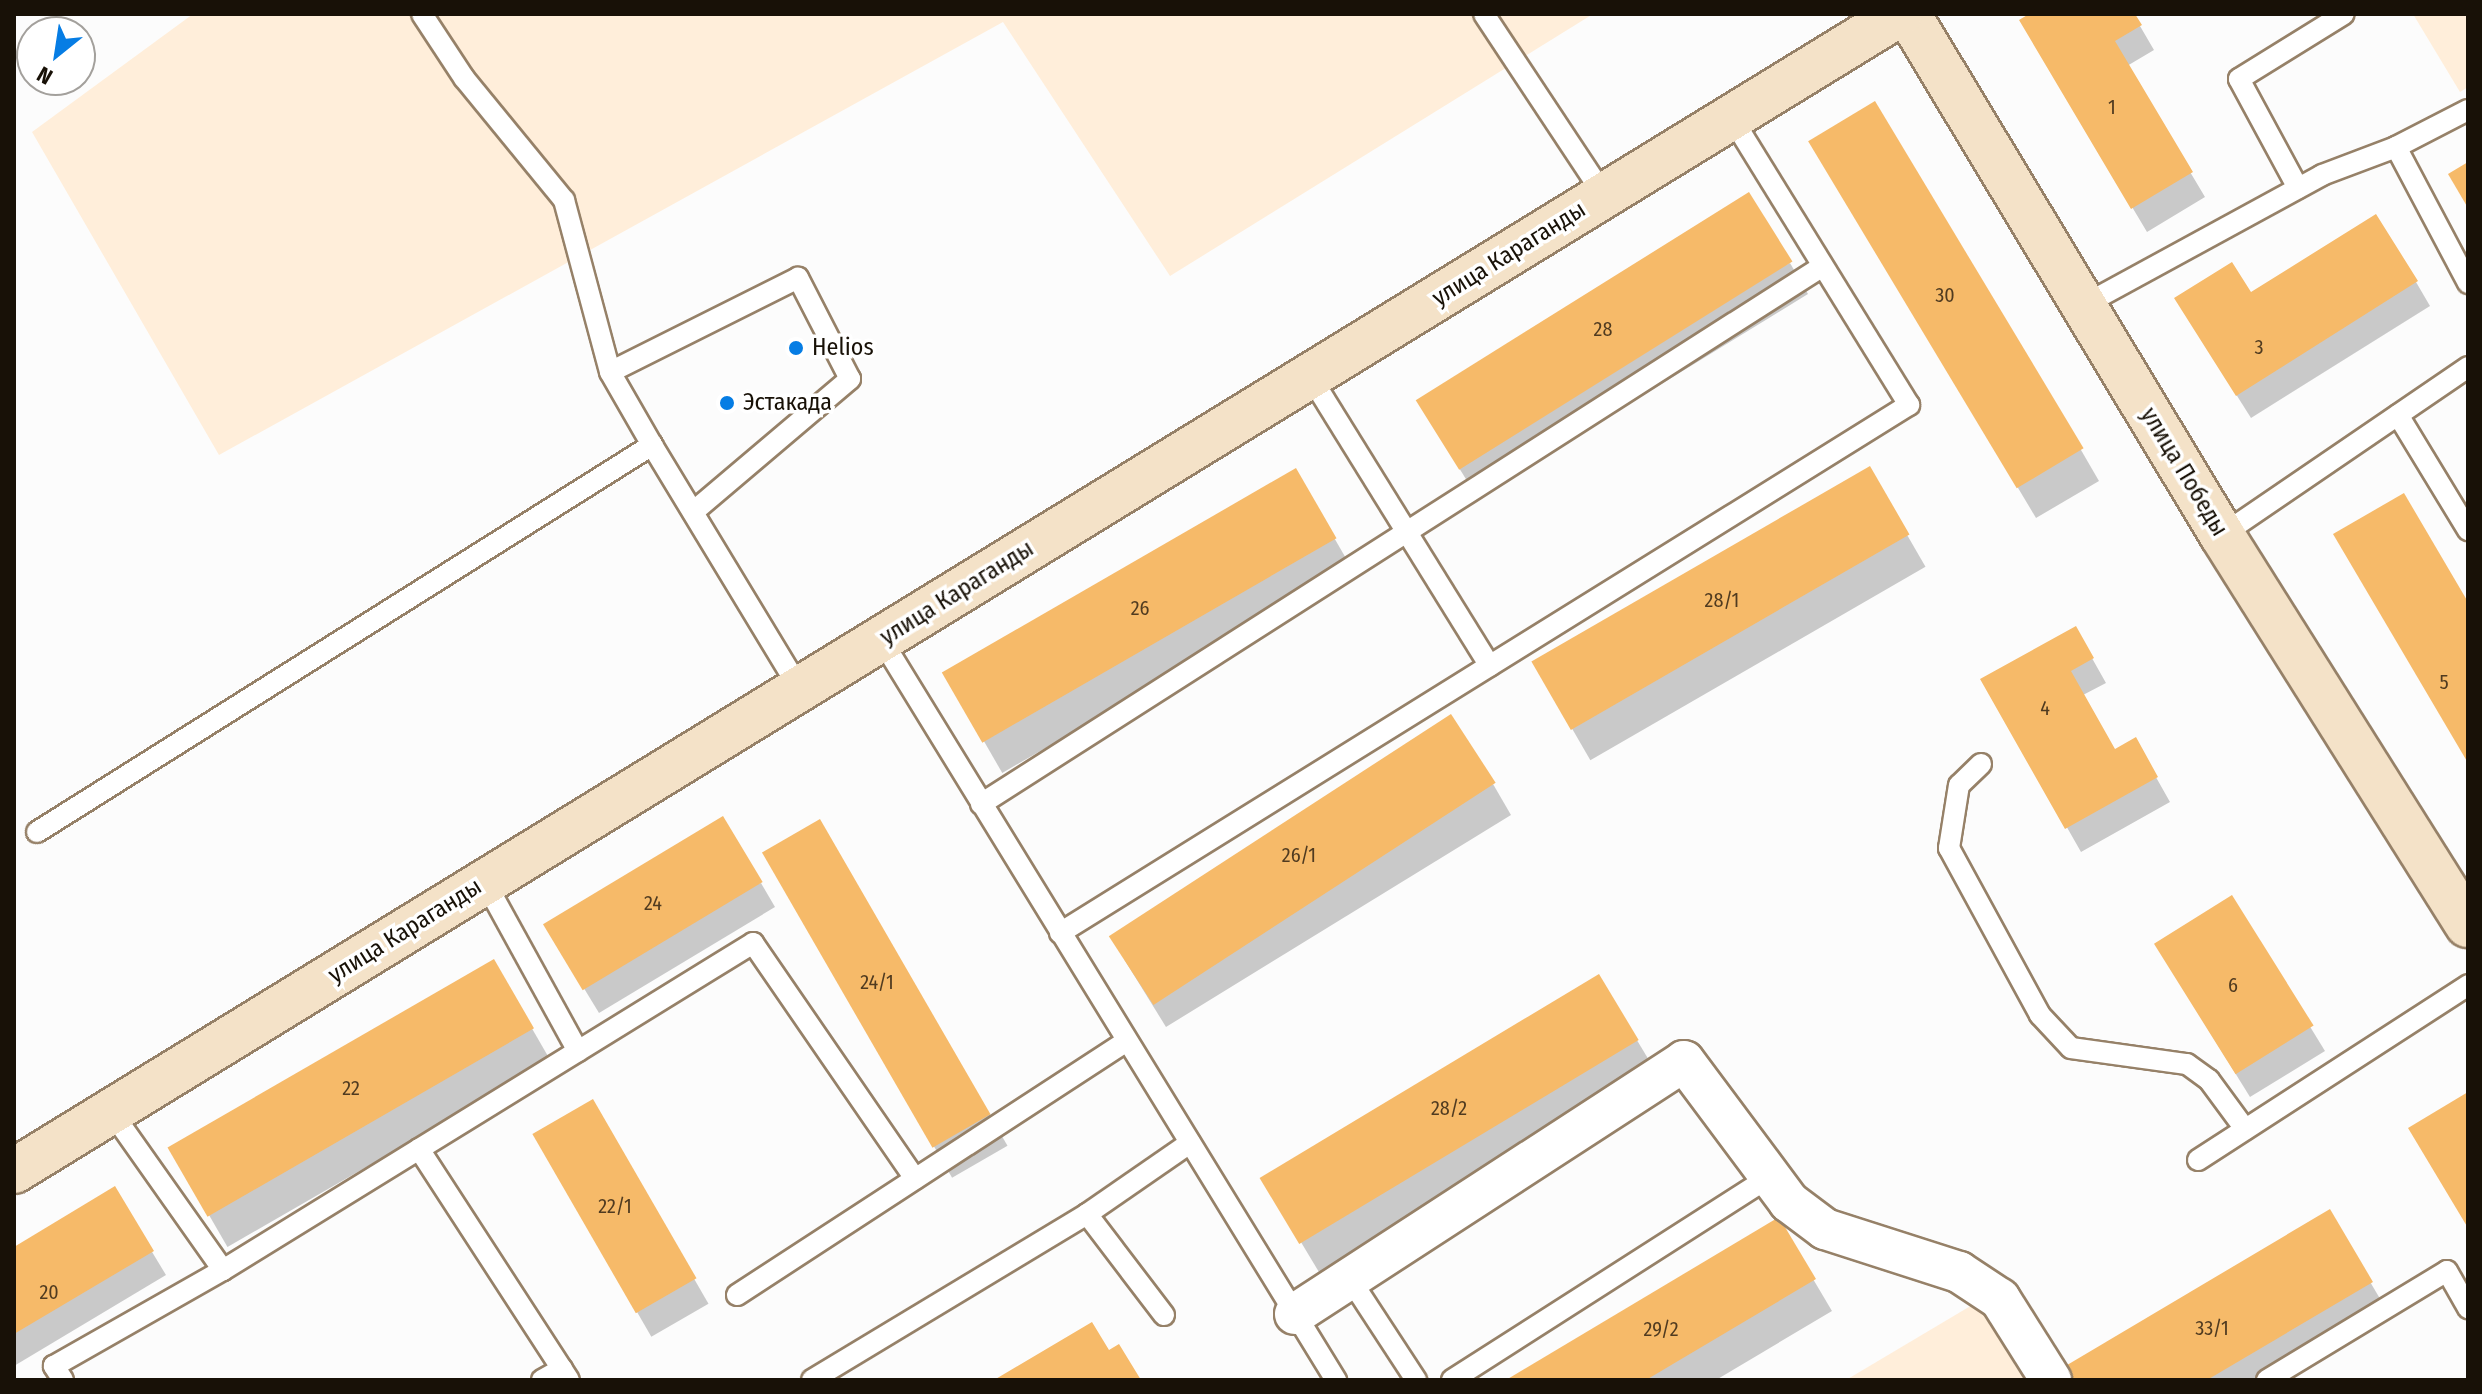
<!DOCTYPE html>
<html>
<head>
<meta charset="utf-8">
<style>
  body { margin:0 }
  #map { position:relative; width:2482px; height:1394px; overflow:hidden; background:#fcfcfc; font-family:"Fira Sans Condensed",sans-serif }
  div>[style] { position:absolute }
  .built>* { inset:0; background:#ffeeda }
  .shadow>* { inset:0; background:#0003; transform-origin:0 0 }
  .building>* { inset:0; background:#f6ba69; transform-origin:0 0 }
  .roads { filter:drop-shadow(2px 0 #968168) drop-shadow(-2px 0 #968168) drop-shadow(0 2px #968168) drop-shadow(0 -2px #968168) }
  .lane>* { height:20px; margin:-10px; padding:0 10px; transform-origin:10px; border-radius:10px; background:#fff }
  .street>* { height:40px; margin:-20px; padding:0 20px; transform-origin:20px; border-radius:20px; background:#fff }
  .secondary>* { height:44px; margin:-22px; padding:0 22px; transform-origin:22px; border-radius:22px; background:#f4e2c8 }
  .dots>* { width:22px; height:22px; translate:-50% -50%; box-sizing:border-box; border:4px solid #fff; border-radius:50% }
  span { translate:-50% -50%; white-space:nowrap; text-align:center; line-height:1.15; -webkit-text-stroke:7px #fff; paint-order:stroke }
  .number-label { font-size:20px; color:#503b20 }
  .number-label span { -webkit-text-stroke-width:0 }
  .street-label { font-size:24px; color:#181107 }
  .poi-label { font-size:24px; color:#181107 }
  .left { translate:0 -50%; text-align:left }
  .frame { position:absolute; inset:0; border:16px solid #181107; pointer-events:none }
  .north { position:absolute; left:16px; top:16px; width:80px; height:80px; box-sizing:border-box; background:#fff; border:2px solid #a3a09c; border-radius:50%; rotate:210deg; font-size:22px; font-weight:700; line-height:32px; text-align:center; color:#181107 }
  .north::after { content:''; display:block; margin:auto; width:28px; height:36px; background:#067de4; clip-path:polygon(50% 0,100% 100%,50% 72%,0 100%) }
</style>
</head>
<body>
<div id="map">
  <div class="built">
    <i style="clip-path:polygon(193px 14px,1593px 14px,1170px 276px,1003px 22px,219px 455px,32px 132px)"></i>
    <i style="clip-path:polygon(2413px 14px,2468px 14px,2468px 87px,2460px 92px)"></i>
    <i style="clip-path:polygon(1989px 1295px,2035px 1372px,2023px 1380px,1846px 1380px)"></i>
  </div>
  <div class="shadow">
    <i style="clip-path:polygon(2033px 14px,2133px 14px,2154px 50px,2127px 66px,2205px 197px,2147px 232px,2021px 21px)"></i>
    <i style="clip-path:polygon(1829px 172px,2081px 450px,2099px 481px,2036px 518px)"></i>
    <i style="clip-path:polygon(1790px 263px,1808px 294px,1477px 497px,1435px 429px)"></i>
    <i style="clip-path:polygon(2416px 282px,2430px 306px,2251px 418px,2191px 323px,2250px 295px)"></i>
    <i style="left:1869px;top:469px;width:113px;height:387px;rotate:60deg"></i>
    <i style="left:1295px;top:470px;width:116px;height:405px;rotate:60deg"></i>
    <i style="clip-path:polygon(2075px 628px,2106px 683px,2083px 695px,2115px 751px,2135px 740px,2170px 802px,2081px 852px,1983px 680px)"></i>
    <i style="clip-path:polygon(1493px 784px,1511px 815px,1166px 1027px,1124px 959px)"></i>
    <i style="left:820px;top:821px;width:375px;height:64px;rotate:60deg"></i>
    <i style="clip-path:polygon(761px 883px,775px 907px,599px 1013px,560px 949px)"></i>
    <i style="clip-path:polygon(2231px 898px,2325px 1051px,2250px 1097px,2170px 968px)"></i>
    <i style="left:493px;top:961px;width:115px;height:373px;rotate:60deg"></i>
    <i style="left:1599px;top:977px;width:110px;height:392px;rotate:59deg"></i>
    <i style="left:592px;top:1102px;width:233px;height:66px;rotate:60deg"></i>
    <i style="clip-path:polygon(114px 1189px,166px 1275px,14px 1366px,14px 1249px)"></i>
    <i style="clip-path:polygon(2329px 1212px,2389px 1314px,2277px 1380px,2057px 1380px)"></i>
    <i style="clip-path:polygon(1778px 1220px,1832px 1311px,1716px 1380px,1510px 1380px)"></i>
  </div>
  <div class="building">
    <i style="clip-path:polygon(2029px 14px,2135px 14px,2142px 25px,2115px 41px,2193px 172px,2131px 209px,2019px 20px)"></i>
    <i style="left:1875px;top:101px;width:405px;height:78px;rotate:59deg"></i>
    <i style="clip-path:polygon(2468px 162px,2468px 208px,2448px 174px)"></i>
    <i style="left:1749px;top:192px;width:82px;height:393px;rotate:58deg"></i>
    <i style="clip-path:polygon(2376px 214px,2418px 281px,2236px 396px,2174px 298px,2232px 262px,2251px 292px)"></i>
    <i style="left:1870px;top:466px;width:79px;height:391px;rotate:60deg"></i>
    <i style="left:1296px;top:468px;width:81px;height:409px;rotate:60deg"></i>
    <i style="clip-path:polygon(2404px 493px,2468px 602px,2468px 763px,2333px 534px)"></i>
    <i style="clip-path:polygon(2076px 626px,2094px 658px,2071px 671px,2115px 749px,2136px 737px,2158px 777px,2065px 829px,1980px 679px)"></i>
    <i style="left:1451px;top:714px;width:82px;height:408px;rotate:57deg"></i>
    <i style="left:723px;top:816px;width:77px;height:210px;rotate:59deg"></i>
    <i style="left:820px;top:819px;width:341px;height:67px;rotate:60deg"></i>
    <i style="left:2232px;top:895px;width:154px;height:92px;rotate:58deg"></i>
    <i style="left:494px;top:959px;width:80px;height:377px;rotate:60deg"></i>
    <i style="left:1599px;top:974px;width:77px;height:396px;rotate:59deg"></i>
    <i style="clip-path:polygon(2468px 1092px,2468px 1228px,2408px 1128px)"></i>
    <i style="left:593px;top:1099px;width:207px;height:70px;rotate:60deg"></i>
    <i style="clip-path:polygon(115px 1186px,154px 1251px,14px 1334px,14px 1247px)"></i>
    <i style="clip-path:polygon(2330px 1209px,2373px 1282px,2207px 1380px,2055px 1380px,2052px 1374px)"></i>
    <i style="clip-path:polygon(1779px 1217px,1816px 1279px,1646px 1380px,1506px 1380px)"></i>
    <i style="clip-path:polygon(1092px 1322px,1109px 1350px,1119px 1344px,1141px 1380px,994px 1380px)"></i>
  </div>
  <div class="roads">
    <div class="lane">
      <i style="left:422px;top:14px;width:77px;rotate:56.7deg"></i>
      <i style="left:464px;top:78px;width:158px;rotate:50.7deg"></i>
      <i style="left:564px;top:200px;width:178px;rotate:75deg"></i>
      <i style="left:1484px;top:14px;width:217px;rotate:56.5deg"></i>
      <i style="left:2396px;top:147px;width:154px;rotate:62.1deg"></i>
      <i style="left:2298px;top:188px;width:124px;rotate:-118.4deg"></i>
      <i style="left:2239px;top:79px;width:123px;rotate:-31.8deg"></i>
      <i style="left:2084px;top:305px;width:271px;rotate:-28.6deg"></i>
      <i style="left:2322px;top:175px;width:79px;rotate:-20.7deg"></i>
      <i style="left:2396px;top:147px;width:81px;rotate:-27.2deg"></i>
      <i style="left:1310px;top:376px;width:341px;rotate:58.2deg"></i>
      <i style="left:2398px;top:415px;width:135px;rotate:58.7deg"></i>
      <i style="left:693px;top:512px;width:206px;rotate:-40.3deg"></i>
      <i style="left:850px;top:379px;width:114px;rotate:-117.2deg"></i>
      <i style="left:798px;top:278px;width:210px;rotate:153.4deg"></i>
      <i style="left:610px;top:372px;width:84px;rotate:60.1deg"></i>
      <i style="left:652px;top:445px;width:285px;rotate:58.8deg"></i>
      <i style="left:2222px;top:535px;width:298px;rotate:-34.3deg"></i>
      <i style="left:881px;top:639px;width:870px;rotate:58.45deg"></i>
      <i style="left:1981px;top:764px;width:30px;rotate:136deg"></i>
      <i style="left:1959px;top:785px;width:64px;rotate:99deg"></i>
      <i style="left:1949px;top:848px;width:190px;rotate:61.4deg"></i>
      <i style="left:2040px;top:1015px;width:45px;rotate:46.8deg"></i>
      <i style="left:2071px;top:1048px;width:117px;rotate:7.9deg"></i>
      <i style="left:2187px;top:1064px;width:27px;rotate:36deg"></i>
      <i style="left:2209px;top:1080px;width:61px;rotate:53.7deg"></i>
      <i style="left:981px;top:804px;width:999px;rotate:-32.58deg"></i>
      <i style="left:37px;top:832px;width:727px;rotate:-32.18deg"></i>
      <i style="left:485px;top:882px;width:193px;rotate:61.2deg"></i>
      <i style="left:1060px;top:933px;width:1000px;rotate:-31.88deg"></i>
      <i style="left:1909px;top:405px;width:339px;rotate:-121.7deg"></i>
      <i style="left:419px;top:1149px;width:275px;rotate:57deg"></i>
      <i style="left:2198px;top:1160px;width:322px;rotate:-32.9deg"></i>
      <i style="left:1087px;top:1214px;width:127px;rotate:52.7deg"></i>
      <i style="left:223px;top:1270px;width:623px;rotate:-31.67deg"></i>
      <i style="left:753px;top:943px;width:286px;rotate:55.5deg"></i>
      <i style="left:1350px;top:1279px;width:121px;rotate:56.8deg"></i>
      <i style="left:737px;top:1295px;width:465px;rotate:-33.1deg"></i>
      <i style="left:63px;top:1380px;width:17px;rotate:-123deg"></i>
      <i style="left:54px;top:1366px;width:194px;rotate:-29.6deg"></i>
      <i style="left:223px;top:1270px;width:194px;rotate:-125.2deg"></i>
      <i style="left:542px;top:1380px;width:23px;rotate:-29deg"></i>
      <i style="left:812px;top:1380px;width:321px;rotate:-31.1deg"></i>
      <i style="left:1087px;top:1214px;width:125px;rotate:-34.6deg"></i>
      <i style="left:1452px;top:1380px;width:380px;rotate:-32.6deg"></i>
      <i style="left:2267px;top:1380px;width:210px;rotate:-31.2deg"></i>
      <i style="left:2447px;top:1271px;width:43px;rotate:60.4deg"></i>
    </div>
    <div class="street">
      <i style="left:1295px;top:1314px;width:464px;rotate:-33deg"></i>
      <i style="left:1684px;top:1061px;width:176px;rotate:53.3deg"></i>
      <i style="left:1789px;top:1202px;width:45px;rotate:36.9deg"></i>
      <i style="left:1825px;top:1229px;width:141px;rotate:17.8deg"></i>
      <i style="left:1959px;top:1272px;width:49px;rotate:33.4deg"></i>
      <i style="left:2000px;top:1299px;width:96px;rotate:57.8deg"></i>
    </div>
    <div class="secondary">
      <i style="left:1908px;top:14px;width:608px;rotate:58.92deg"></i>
      <i style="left:2222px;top:535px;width:461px;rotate:57.8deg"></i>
      <i style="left:14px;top:1171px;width:2213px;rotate:-31.53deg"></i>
    </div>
  </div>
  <div class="dots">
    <i style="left:796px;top:348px;background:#067de4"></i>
    <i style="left:727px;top:403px;background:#067de4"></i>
  </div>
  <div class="number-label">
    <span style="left:2112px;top:107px">1</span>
    <span style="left:1945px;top:295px">30</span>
    <span style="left:1603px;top:329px">28</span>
    <span style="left:2259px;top:347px">3</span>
    <span style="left:1722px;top:600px">28/1</span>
    <span style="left:1140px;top:608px">26</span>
    <span style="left:2444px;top:682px">5</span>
    <span style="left:2045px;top:708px">4</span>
    <span style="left:1299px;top:855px">26/1</span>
    <span style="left:653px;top:903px">24</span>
    <span style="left:877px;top:982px">24/1</span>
    <span style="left:2233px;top:985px">6</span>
    <span style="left:351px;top:1088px">22</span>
    <span style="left:1449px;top:1108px">28/2</span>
    <span style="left:615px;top:1206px">22/1</span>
    <span style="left:49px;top:1292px">20</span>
    <span style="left:2212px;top:1328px">33/1</span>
    <span style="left:1661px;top:1329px">29/2</span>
  </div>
  <div class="street-label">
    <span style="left:1509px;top:254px;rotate:-32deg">улица Караганды</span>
    <span style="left:2184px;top:472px;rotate:59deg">улица Победы</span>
    <span style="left:957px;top:593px;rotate:-32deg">улица Караганды</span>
    <span style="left:405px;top:931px;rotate:-32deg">улица Караганды</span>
  </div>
  <div class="poi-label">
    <span class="left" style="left:812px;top:348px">Helios</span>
    <span class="left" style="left:743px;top:403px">Эстакада</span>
  </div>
  <div class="frame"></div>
  <div class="north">N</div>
</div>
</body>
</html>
